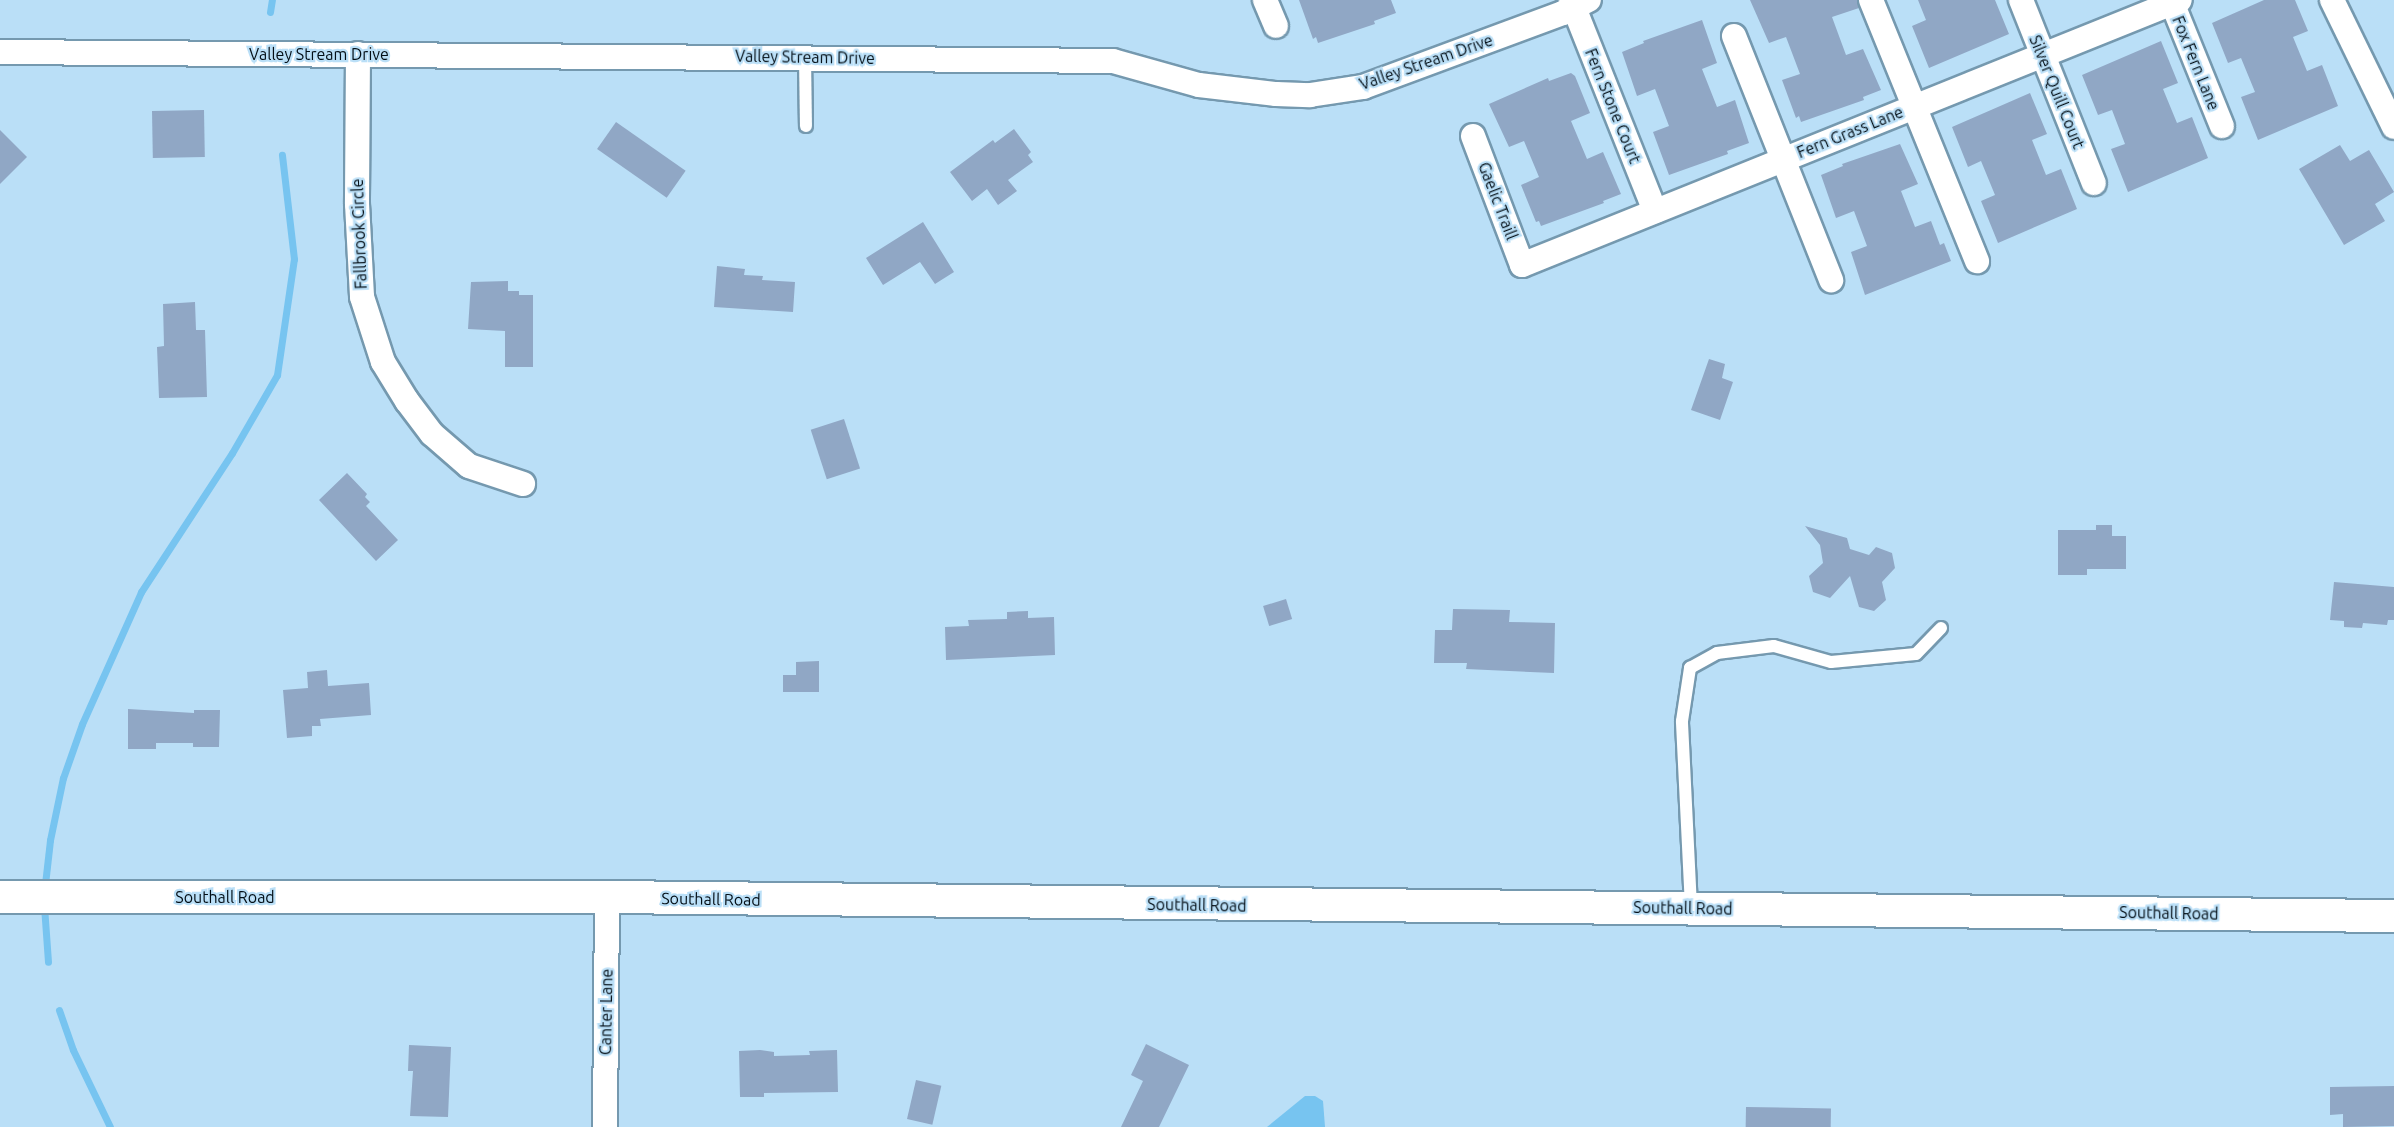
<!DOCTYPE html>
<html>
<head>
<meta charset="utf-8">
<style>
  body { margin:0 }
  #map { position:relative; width:2394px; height:1127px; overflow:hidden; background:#badff7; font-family:Ubuntu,sans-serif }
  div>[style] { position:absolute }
  .water>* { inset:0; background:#77c4f0 }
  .stream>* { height:7px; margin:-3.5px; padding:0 3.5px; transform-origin:3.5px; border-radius:3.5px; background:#77c4f0 }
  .building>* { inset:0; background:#90a7c5; transform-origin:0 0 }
  .roads { filter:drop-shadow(2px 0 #7599af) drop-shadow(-2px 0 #7599af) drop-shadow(0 2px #7599af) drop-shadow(0 -2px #7599af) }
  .service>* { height:12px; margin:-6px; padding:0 6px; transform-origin:6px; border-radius:6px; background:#fff }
  .minor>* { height:24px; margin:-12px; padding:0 12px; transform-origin:12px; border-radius:12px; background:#fff }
  .tertiary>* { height:32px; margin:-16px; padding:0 16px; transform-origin:16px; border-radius:16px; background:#fff }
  span { translate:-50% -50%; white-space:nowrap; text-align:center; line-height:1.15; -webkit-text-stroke:4.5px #badff7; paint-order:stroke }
  .street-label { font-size:16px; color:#030e16 }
</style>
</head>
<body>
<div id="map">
  <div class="water">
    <i style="clip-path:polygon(1305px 1096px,1315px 1096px,1323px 1101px,1325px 1127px,1267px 1127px)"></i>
  </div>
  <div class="stream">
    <i style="left:270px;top:12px;width:12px;rotate:-81deg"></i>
    <i style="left:45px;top:884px;width:44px;rotate:-83.5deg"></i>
    <i style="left:50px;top:840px;width:63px;rotate:-78.2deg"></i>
    <i style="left:63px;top:778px;width:57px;rotate:-70.6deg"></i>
    <i style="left:82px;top:724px;width:145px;rotate:-65.9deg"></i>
    <i style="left:141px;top:592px;width:166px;rotate:-56.8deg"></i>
    <i style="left:232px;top:453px;width:90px;rotate:-60deg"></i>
    <i style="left:277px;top:375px;width:117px;rotate:-81.7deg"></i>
    <i style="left:294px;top:259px;width:105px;rotate:-96.6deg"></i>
    <i style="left:44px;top:906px;width:56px;rotate:85.9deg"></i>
    <i style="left:59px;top:1010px;width:42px;rotate:70.7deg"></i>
    <i style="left:73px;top:1050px;width:85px;rotate:64.3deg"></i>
  </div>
  <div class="building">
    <i style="clip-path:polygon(1299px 0,1391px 0,1396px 13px,1374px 21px,1375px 24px,1318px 43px,1316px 37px,1313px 39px)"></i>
    <i style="clip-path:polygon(1750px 0,1857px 0,1859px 8px,1832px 17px,1846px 55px,1863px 49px,1881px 90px,1863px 97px,1864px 100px,1801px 122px,1799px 116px,1796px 118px,1782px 80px,1800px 74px,1786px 37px,1769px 43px)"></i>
    <i style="clip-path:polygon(1918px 0,1995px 0,2009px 34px,1929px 68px,1912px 26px,1926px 20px)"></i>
    <i style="clip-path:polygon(2264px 0,2295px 0,2308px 31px,2293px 37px,2307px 71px,2322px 65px,2338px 106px,2258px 140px,2241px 97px,2255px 92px,2241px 58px,2228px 63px,2212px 23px)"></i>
    <i style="clip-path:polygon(1702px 20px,1717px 63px,1702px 69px,1717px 107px,1735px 100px,1749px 143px,1727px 151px,1728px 154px,1669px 175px,1653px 132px,1669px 126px,1655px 89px,1637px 96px,1622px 52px,1644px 43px,1643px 41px)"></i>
    <i style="clip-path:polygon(2161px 41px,2178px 83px,2163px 89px,2177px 123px,2192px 117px,2208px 158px,2128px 192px,2111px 149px,2125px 144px,2112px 110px,2098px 115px,2082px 75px)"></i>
    <i style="clip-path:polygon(1571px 73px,1575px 76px,1590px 113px,1571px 121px,1587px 159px,1603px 152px,1621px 194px,1603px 201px,1604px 203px,1541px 226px,1539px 221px,1536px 222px,1521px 185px,1539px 177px,1524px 141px,1509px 147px,1489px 104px,1548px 78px,1549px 81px)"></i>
    <i style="clip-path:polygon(2030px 93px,2047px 134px,2032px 140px,2046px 175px,2061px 169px,2077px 209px,1998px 243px,1981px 201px,1995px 195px,1981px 161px,1968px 167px,1952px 127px)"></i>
    <i style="left:204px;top:110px;width:47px;height:52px;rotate:89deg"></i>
    <i style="left:616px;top:122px;width:85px;height:33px;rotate:35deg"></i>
    <i style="clip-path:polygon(1014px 129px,1031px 152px,1028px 155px,1033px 162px,1008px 180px,1017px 191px,998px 205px,987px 189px,972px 201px,950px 172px,993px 140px,995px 143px)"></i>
    <i style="clip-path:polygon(0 130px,27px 157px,0 184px)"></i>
    <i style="clip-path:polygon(1900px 144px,1918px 184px,1901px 191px,1915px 227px,1931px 221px,1940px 245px,1944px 243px,1951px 261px,1865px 295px,1851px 252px,1867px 246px,1854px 211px,1836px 218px,1821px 175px,1843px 166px,1842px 164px)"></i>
    <i style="clip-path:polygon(2340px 145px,2350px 161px,2369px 150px,2394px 192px,2375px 204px,2385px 221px,2344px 245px,2299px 169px)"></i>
    <i style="clip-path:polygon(923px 222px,954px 272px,935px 284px,920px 262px,883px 285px,866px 258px)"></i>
    <i style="clip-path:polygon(717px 266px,745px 269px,744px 275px,763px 276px,762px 280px,795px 282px,793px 312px,714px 307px)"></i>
    <i style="clip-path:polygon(508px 281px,508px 291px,519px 291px,519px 295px,533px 295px,533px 367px,505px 367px,505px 331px,468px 329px,471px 282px)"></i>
    <i style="clip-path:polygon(195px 302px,196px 330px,205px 330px,207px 397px,159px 398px,157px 347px,164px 346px,163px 304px)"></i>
    <i style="clip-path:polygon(1709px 359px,1725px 364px,1722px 378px,1733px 382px,1720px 420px,1691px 410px)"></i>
    <i style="left:844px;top:419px;width:52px;height:35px;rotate:72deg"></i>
    <i style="clip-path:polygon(347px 473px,367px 494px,365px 497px,370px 502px,366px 506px,398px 540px,376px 561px,319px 500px)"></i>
    <i style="clip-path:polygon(2096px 525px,2112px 525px,2112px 536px,2126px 536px,2126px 569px,2087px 569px,2087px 575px,2058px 575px,2058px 530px,2096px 530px)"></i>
    <i style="clip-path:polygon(1805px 526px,1847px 538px,1850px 549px,1869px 555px,1876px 547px,1892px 553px,1895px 568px,1882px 582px,1886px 600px,1874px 611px,1859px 607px,1850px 576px,1830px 598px,1813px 592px,1809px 576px,1823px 563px,1820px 545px)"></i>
    <i style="clip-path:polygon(2334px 582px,2394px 587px,2394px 620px,2388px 620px,2387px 625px,2363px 623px,2362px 628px,2344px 627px,2344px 621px,2330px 620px)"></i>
    <i style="left:1286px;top:599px;width:21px;height:24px;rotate:73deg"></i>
    <i style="clip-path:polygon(1453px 609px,1510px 610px,1509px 622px,1555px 623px,1554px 673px,1466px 669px,1467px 663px,1434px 663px,1435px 630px,1452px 630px)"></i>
    <i style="clip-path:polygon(1028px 611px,1028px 618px,1054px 617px,1055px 655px,946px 660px,945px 627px,969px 626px,968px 620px,1007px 619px,1007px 612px)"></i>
    <i style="clip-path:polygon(819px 661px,819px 692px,783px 692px,783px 675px,796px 675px,796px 662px)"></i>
    <i style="clip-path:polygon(327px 670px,328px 686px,369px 683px,371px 715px,320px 719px,321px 726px,312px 726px,312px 736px,287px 738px,283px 690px,308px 688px,307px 672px)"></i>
    <i style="clip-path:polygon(128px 709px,194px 713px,194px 710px,220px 710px,219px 747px,193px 747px,193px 743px,156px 743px,156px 749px,128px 749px)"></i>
    <i style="clip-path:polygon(1146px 1044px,1189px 1065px,1159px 1127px,1121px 1127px,1143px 1081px,1131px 1075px)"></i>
    <i style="clip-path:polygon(409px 1045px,451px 1047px,448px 1117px,410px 1116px,413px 1071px,408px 1071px)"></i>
    <i style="clip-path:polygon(760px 1050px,774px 1052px,774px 1056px,810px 1055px,809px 1051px,837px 1050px,838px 1092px,764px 1093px,764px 1097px,740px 1097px,739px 1051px)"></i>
    <i style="left:916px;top:1080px;width:26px;height:40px;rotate:13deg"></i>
    <i style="clip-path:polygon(2394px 1086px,2394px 1126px,2343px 1127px,2343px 1114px,2330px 1115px,2330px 1087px)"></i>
    <i style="left:1746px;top:1107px;width:85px;height:20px;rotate:1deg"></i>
  </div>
  <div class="roads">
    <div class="service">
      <i style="left:805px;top:57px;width:69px;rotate:89.2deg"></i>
      <i style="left:1691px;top:907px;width:186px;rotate:-92.8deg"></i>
      <i style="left:1682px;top:721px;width:54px;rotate:-81.4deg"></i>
      <i style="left:1690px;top:668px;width:31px;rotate:-29deg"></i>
      <i style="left:1717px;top:653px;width:57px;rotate:-7deg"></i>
      <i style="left:1774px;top:646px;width:59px;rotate:15.7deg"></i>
      <i style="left:1831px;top:662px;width:85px;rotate:-5.4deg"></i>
      <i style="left:1916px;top:654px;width:36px;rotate:-46deg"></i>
    </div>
    <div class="minor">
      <i style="left:1265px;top:0;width:28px;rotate:67deg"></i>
      <i style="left:1571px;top:0;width:227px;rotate:68.3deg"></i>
      <i style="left:1871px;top:0;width:282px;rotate:67.9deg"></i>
      <i style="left:2021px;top:0;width:197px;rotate:68.3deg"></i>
      <i style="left:2171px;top:0;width:136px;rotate:68deg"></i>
      <i style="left:2332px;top:0;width:141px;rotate:64deg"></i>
      <i style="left:1734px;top:36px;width:263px;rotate:68.3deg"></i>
      <i style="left:0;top:52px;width:1113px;rotate:0.46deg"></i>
      <i style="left:1113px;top:61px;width:89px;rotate:15.6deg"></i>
      <i style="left:1199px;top:85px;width:78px;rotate:6.7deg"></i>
      <i style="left:1276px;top:94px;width:34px;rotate:2deg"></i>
      <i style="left:1310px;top:95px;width:54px;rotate:-8.6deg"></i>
      <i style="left:1363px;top:87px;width:213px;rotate:-20.3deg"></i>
      <i style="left:1563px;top:13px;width:29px;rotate:-27deg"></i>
      <i style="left:358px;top:54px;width:150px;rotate:90.4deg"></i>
      <i style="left:357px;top:204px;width:93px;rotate:86.9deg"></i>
      <i style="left:362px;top:297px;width:68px;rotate:72.1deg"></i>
      <i style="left:383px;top:362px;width:46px;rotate:58.4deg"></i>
      <i style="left:407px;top:401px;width:41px;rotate:52.9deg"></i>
      <i style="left:432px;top:434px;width:49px;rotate:40.9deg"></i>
      <i style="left:469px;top:466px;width:57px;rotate:18.4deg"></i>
      <i style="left:1473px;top:136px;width:138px;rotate:69.2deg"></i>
      <i style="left:1522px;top:265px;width:709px;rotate:-21.94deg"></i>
      <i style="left:605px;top:1127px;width:230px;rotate:-89.5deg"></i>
    </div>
    <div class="tertiary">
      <i style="left:0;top:897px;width:607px"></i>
      <i style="left:607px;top:897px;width:1787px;rotate:0.61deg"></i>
    </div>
  </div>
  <div class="street-label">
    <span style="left:319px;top:54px">Valley Stream Drive</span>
    <span style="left:805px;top:57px;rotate:1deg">Valley Stream Drive</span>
    <span style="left:1426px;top:62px;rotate:-19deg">Valley Stream Drive</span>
    <span style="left:2196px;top:63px;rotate:68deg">Fox Fern Lane</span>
    <span style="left:2057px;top:92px;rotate:68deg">Silver Quill Court</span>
    <span style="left:1613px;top:106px;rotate:68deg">Fern Stone Court</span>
    <span style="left:1850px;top:132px;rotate:-22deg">Fern Grass Lane</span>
    <span style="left:1498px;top:201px;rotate:69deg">Gaelic Traill</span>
    <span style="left:359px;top:234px;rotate:-92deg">Fallbrook Circle</span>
    <span style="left:225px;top:897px">Southall Road</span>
    <span style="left:711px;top:899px;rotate:1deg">Southall Road</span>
    <span style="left:1197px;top:905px;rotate:1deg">Southall Road</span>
    <span style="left:1683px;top:908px;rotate:1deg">Southall Road</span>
    <span style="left:2169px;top:913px;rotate:1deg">Southall Road</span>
    <span style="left:606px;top:1012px;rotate:-89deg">Canter Lane</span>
  </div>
</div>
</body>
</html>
